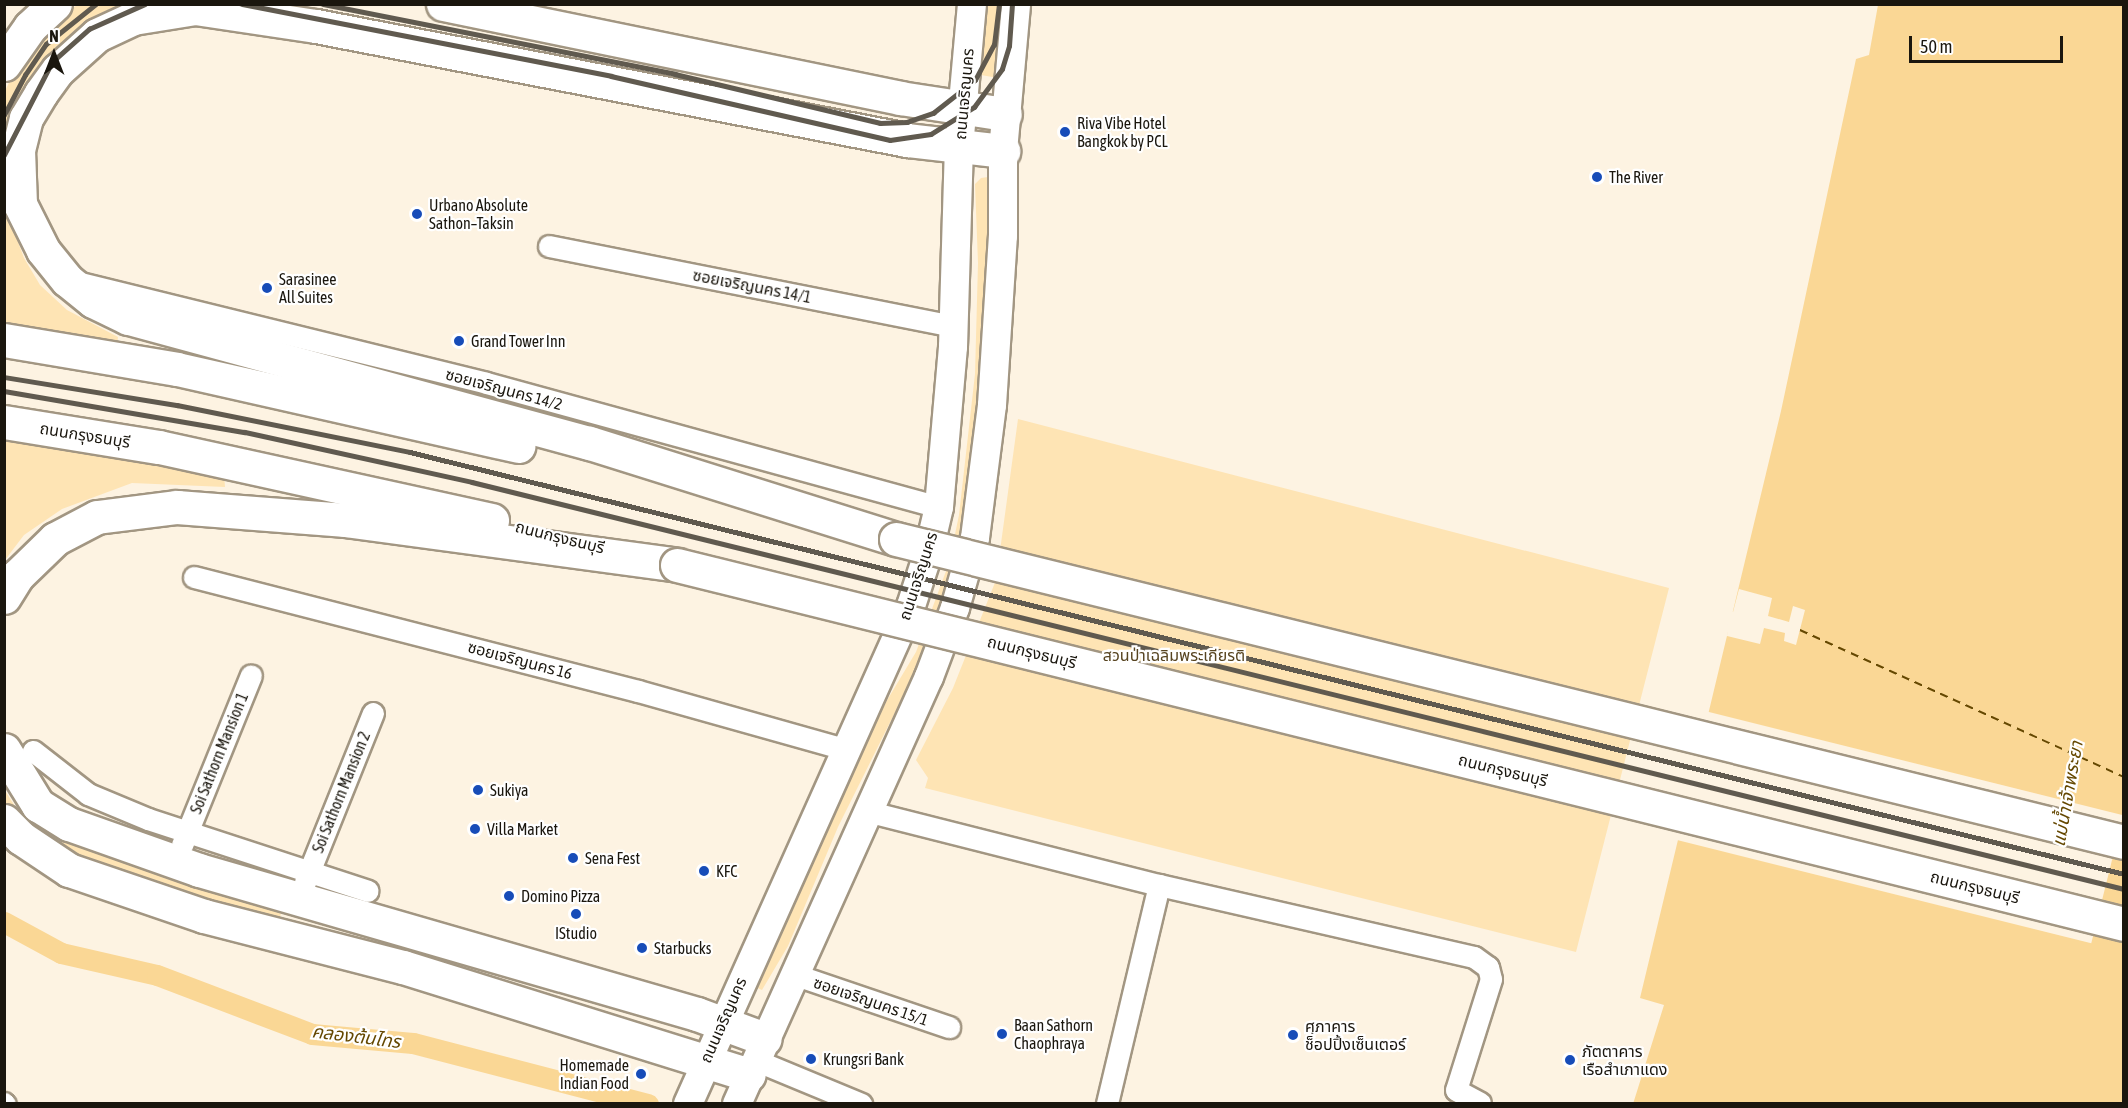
<!DOCTYPE html>
<html>
<head>
<meta charset="utf-8">
<style>
  body { margin:0 }
  #map { position:relative; width:2128px; height:1108px; overflow:hidden; background:#fdf3e2; font-family:"Asap Condensed","Noto Sans Thai",sans-serif }
  div>[style] { position:absolute }
  .green>* { inset:0; background:#fee4b4 }
  .water>* { inset:0; background:#fad795 }
  .pier>* { inset:0; background:#fdf3e2; transform-origin:0 0 }
  .canal>* { height:21px; margin:-10.5px; padding:0 10.5px; transform-origin:10.5px; border-radius:10.5px; background:#fad795 }
  .ferry>* { height:1.5px; margin-top:-0.75px; transform-origin:0; background:repeating-linear-gradient(90deg,#654801 0 8px,transparent 0 14px) }
  .roads { filter:drop-shadow(2px 0 #a29682) drop-shadow(-2px 0 #a29682) drop-shadow(0 2px #a29682) drop-shadow(0 -2px #a29682) }
  .minor>* { height:21px; margin:-10.5px; padding:0 10.5px; transform-origin:10.5px; border-radius:10.5px; background:#fff }
  .secondary>* { height:28px; margin:-14px; padding:0 14px; transform-origin:14px; border-radius:14px; background:#fff }
  .primary>* { height:33px; margin:-16.5px; padding:0 16.5px; transform-origin:16.5px; border-radius:16.5px; background:#fff }
  .rail>* { height:4.5px; margin:-2.25px; padding:0 2.25px; transform-origin:2.25px; border-radius:2.25px; background:#605a4f }
  .bridges { filter:drop-shadow(2px 0 #a29682) drop-shadow(-2px 0 #a29682) drop-shadow(0 2px #a29682) drop-shadow(0 -2px #a29682) }
  .primary-bridge>* { height:33px; margin:-16.5px; padding:0 16.5px; transform-origin:16.5px; border-radius:16.5px; background:#fff }
  .dots>* { width:16px; height:16px; translate:-50% -50%; box-sizing:border-box; border:3px solid #fff; border-radius:50% }
  span { translate:-50% -50%; white-space:nowrap; text-align:center; line-height:1.15; -webkit-text-stroke:4.5px #fff; paint-order:stroke }
  .street-label { font-size:16px; color:#1a160e }
  .poi-label { font-size:16px; color:#1a160e }
  .left { translate:0 -50%; text-align:left }
  .right { translate:-100% -50%; text-align:right }
  .park-label { font-size:16px; color:#574420 }
  .water-label { font-size:18px; color:#654801; font-style:italic }
  .frame { position:absolute; inset:0; border:6px solid #1a160e; pointer-events:none }
  .north { position:absolute; left:24px; top:24px; width:60px; height:60px; -webkit-text-stroke:4px #fff; paint-order:stroke; rotate:0deg; font-size:16px; font-weight:700; line-height:24px; text-align:center; color:#1a160e }
  .north::after { content:''; display:block; margin:auto; width:21px; height:27px; background:#1a160e; clip-path:polygon(50% 0,100% 100%,50% 72%,0 100%) }
  .scale { position:absolute; left:1909px; top:36px; width:154px; height:27px; box-sizing:border-box; border:3px solid #1a160e; border-top:0; padding-left:8px; font-size:18px; line-height:21px; white-space:nowrap; color:#1a160e; -webkit-text-stroke:4px #fff; paint-order:stroke }
</style>
</head>
<body>
<div id="map">
  <div class="green">
    <i style="clip-path:polygon(78px 5px,162px 5px,54px 63px,7px 212px,24px 258px,40px 285px,67px 310px,118px 337px,117px 345px,5px 331px,5px 91px,15px 70px,64px 12px)"></i>
    <i style="clip-path:polygon(981px 5px,1014px 5px,1004px 79px,975px 74px)"></i>
    <i style="clip-path:polygon(988px 177px,993px 187px,980px 392px,963px 541px,929px 644px,838px 827px,788px 946px,762px 990px,753px 986px,886px 702px,916px 652px,949px 563px,959px 515px,975px 374px,978px 263px,975px 184px,981px 178px)"></i>
    <i style="clip-path:polygon(1018px 419px,1669px 588px,1576px 952px,925px 788px,928px 778px,916px 760px,953px 688px,996px 580px)"></i>
    <i style="clip-path:polygon(5px 440px,224px 474px,225px 487px,132px 483px,62px 509px,24px 535px,5px 560px)"></i>
    <i style="clip-path:polygon(4px 789px,16px 808px,60px 837px,281px 911px,280px 919px,267px 920px,62px 853px,5px 807px)"></i>
  </div>
  <div class="water">
    <i style="clip-path:polygon(1878px 5px,2123px 5px,2123px 1103px,1633px 1104px,1664px 1005px,1640px 998px,1781px 411px,1856px 59px,1869px 55px)"></i>
  </div>
  <div class="pier">
    <i style="clip-path:polygon(1739px 589px,1772px 598px,1768px 616px,1789px 622px,1793px 606px,1805px 610px,1796px 645px,1784px 641px,1785px 633px,1764px 628px,1760px 644px,1727px 636px,1729px 611px,1733px 612px)"></i>
    <i style="left:1705px;top:711px;width:431px;height:132px;rotate:14deg"></i>
  </div>
  <div class="canal">
    <i style="left:4px;top:922px;width:65px;rotate:28.5deg"></i>
    <i style="left:61px;top:953px;width:98px;rotate:12.9deg"></i>
    <i style="left:157px;top:975px;width:166px;rotate:20.8deg"></i>
    <i style="left:312px;top:1034px;width:101px;rotate:5.1deg"></i>
    <i style="left:413px;top:1043px;width:243px;rotate:14.6deg"></i>
  </div>
  <div class="ferry">
    <i style="left:1800px;top:630px;width:356px;rotate:24.4deg"></i>
  </div>
  <div class="roads">
    <div class="minor">
      <i style="left:549px;top:246px;width:413px;rotate:11.2deg"></i>
      <i style="left:76px;top:282px;width:422px;rotate:13.8deg"></i>
      <i style="left:486px;top:383px;width:470px;rotate:15.3deg"></i>
      <i style="left:194px;top:577px;width:458px;rotate:14.4deg"></i>
      <i style="left:638px;top:691px;width:214px;rotate:15.7deg"></i>
      <i style="left:33px;top:751px;width:70px;rotate:38deg"></i>
      <i style="left:88px;top:794px;width:65px;rotate:22.6deg"></i>
      <i style="left:148px;top:819px;width:231px;rotate:18.1deg"></i>
      <i style="left:866px;top:811px;width:302px;rotate:14.2deg"></i>
      <i style="left:1159px;top:885px;width:225px;rotate:103.4deg"></i>
      <i style="left:182px;top:845px;width:183px;rotate:-67.9deg"></i>
      <i style="left:305px;top:882px;width:182px;rotate:-68.1deg"></i>
      <i style="left:1159px;top:885px;width:323px;rotate:12.9deg"></i>
      <i style="left:1474px;top:957px;width:17px;rotate:36deg"></i>
      <i style="left:1488px;top:967px;width:12px;rotate:76deg"></i>
      <i style="left:1491px;top:979px;width:116px;rotate:107.5deg"></i>
      <i style="left:1456px;top:1090px;width:27px;rotate:28deg"></i>
      <i style="left:793px;top:974px;width:165px;rotate:18.8deg"></i>
      <i style="left:755px;top:1060px;width:115px;rotate:22.5deg"></i>
      <i style="left:4px;top:1103px;width:1px;rotate:45deg"></i>
    </div>
    <div class="secondary">
      <i style="left:688px;top:1104px;width:546px;rotate:-65.88deg"></i>
      <i style="left:911px;top:606px;width:55px;rotate:-71.9deg"></i>
      <i style="left:928px;top:554px;width:48px;rotate:-76.8deg"></i>
      <i style="left:939px;top:507px;width:161px;rotate:-85deg"></i>
      <i style="left:953px;top:347px;width:200px;rotate:-88.3deg"></i>
      <i style="left:959px;top:147px;width:144px;rotate:-84.8deg"></i>
      <i style="left:737px;top:1104px;width:468px;rotate:-65.8deg"></i>
      <i style="left:929px;top:677px;width:74px;rotate:-69.4deg"></i>
      <i style="left:955px;top:608px;width:73px;rotate:-74.1deg"></i>
      <i style="left:975px;top:538px;width:134px;rotate:-82.7deg"></i>
      <i style="left:992px;top:405px;width:169px;rotate:-86.3deg"></i>
      <i style="left:1003px;top:236px;width:85px;rotate:-90deg"></i>
      <i style="left:1003px;top:151px;width:148px;rotate:-84.9deg"></i>
    </div>
    <div class="primary">
      <i style="left:443px;top:4px;width:467px;rotate:11.6deg"></i>
      <i style="left:900px;top:98px;width:106px;rotate:8.7deg"></i>
      <i style="left:4px;top:64px;width:45px;rotate:-54.9deg"></i>
      <i style="left:30px;top:27px;width:34px;rotate:-43deg"></i>
      <i style="left:4px;top:340px;width:175px;rotate:9.5deg"></i>
      <i style="left:177px;top:369px;width:350px;rotate:12.7deg"></i>
      <i style="left:4px;top:422px;width:157px;rotate:9.2deg"></i>
      <i style="left:159px;top:447px;width:341px;rotate:12.4deg"></i>
      <i style="left:896px;top:539px;width:322px;rotate:-162.6deg"></i>
      <i style="left:589px;top:443px;width:478px;rotate:-164.8deg"></i>
      <i style="left:128px;top:318px;width:39px;rotate:-154deg"></i>
      <i style="left:93px;top:301px;width:33px;rotate:-141deg"></i>
      <i style="left:67px;top:280px;width:38px;rotate:-129deg"></i>
      <i style="left:43px;top:250px;width:51px;rotate:-116.6deg"></i>
      <i style="left:20px;top:204px;width:54px;rotate:-92.1deg"></i>
      <i style="left:18px;top:150px;width:33px;rotate:-76deg"></i>
      <i style="left:26px;top:118px;width:29px;rotate:-59deg"></i>
      <i style="left:41px;top:93px;width:29px;rotate:-54deg"></i>
      <i style="left:58px;top:70px;width:52px;rotate:-41.9deg"></i>
      <i style="left:97px;top:35px;width:40px;rotate:-25deg"></i>
      <i style="left:133px;top:18px;width:63px;rotate:-9.2deg"></i>
      <i style="left:195px;top:8px;width:122px;rotate:8.5deg"></i>
      <i style="left:316px;top:26px;width:602px;rotate:10.92deg"></i>
      <i style="left:907px;top:140px;width:97px;rotate:6.5deg"></i>
      <i style="left:4px;top:597px;width:25px;rotate:-58deg"></i>
      <i style="left:17px;top:576px;width:53px;rotate:-44.2deg"></i>
      <i style="left:55px;top:539px;width:47px;rotate:-27.6deg"></i>
      <i style="left:97px;top:517px;width:81px;rotate:-7.1deg"></i>
      <i style="left:177px;top:507px;width:169px;rotate:4.4deg"></i>
      <i style="left:346px;top:520px;width:334px;rotate:7.7deg"></i>
      <i style="left:4px;top:750px;width:65px;rotate:58.3deg"></i>
      <i style="left:38px;top:805px;width:36px;rotate:32deg"></i>
      <i style="left:69px;top:824px;width:138px;rotate:19.5deg"></i>
      <i style="left:199px;top:870px;width:518px;rotate:16.13deg"></i>
      <i style="left:697px;top:1014px;width:72px;rotate:20.2deg"></i>
      <i style="left:4px;top:821px;width:24px;rotate:45deg"></i>
      <i style="left:21px;top:838px;width:58px;rotate:33.7deg"></i>
      <i style="left:69px;top:870px;width:143px;rotate:18.8deg"></i>
      <i style="left:204px;top:916px;width:205px;rotate:14.4deg"></i>
      <i style="left:403px;top:967px;width:362px;rotate:17.3deg"></i>
    </div>
  </div>
  <div class="rail">
    <i style="left:242px;top:4px;width:376px;rotate:11deg"></i>
    <i style="left:611px;top:76px;width:286px;rotate:12.9deg"></i>
    <i style="left:890px;top:140px;width:41px;rotate:-8.3deg"></i>
    <i style="left:931px;top:134px;width:51px;rotate:-32.1deg"></i>
    <i style="left:974px;top:107px;width:47px;rotate:-53.6deg"></i>
    <i style="left:1002px;top:69px;width:24px;rotate:-73deg"></i>
    <i style="left:1009px;top:46px;width:42px;rotate:-85.9deg"></i>
    <i style="left:323px;top:4px;width:359px;rotate:11.2deg"></i>
    <i style="left:675px;top:74px;width:211px;rotate:13.4deg"></i>
    <i style="left:880px;top:123px;width:27px;rotate:-2deg"></i>
    <i style="left:907px;top:122px;width:28px;rotate:-19deg"></i>
    <i style="left:933px;top:113px;width:53px;rotate:-38.2deg"></i>
    <i style="left:975px;top:80px;width:40px;rotate:-62deg"></i>
    <i style="left:994px;top:45px;width:41px;rotate:-83deg"></i>
    <i style="left:4px;top:115px;width:45px;rotate:-62.3deg"></i>
    <i style="left:25px;top:75px;width:37px;rotate:-56deg"></i>
    <i style="left:46px;top:44px;width:64px;rotate:-38.7deg"></i>
    <i style="left:4px;top:155px;width:105px;rotate:-62.7deg"></i>
    <i style="left:52px;top:62px;width:50px;rotate:-41.7deg"></i>
    <i style="left:89px;top:29px;width:61px;rotate:-24.1deg"></i>
    <i style="left:4px;top:377px;width:175px;rotate:9.2deg"></i>
    <i style="left:177px;top:405px;width:238px;rotate:11.4deg"></i>
    <i style="left:410px;top:452px;width:1765px;rotate:13.83deg"></i>
    <i style="left:4px;top:391px;width:244px;rotate:9.7deg"></i>
    <i style="left:245px;top:432px;width:232px;rotate:12.4deg"></i>
    <i style="left:472px;top:482px;width:1701px;rotate:13.84deg"></i>
  </div>
  <div class="bridges">
    <div class="primary-bridge">
      <i style="left:896px;top:539px;width:1265px;rotate:13.86deg"></i>
      <i style="left:677px;top:565px;width:1491px;rotate:13.93deg"></i>
    </div>
  </div>
  <div class="dots">
    <i style="left:1065px;top:132px;background:#174cb8"></i>
    <i style="left:1597px;top:177px;background:#174cb8"></i>
    <i style="left:417px;top:214px;background:#174cb8"></i>
    <i style="left:267px;top:288px;background:#174cb8"></i>
    <i style="left:459px;top:341px;background:#174cb8"></i>
    <i style="left:478px;top:790px;background:#174cb8"></i>
    <i style="left:475px;top:829px;background:#174cb8"></i>
    <i style="left:573px;top:858px;background:#174cb8"></i>
    <i style="left:704px;top:871px;background:#174cb8"></i>
    <i style="left:509px;top:896px;background:#174cb8"></i>
    <i style="left:576px;top:914px;background:#174cb8"></i>
    <i style="left:642px;top:948px;background:#174cb8"></i>
    <i style="left:1002px;top:1034px;background:#174cb8"></i>
    <i style="left:1293px;top:1035px;background:#174cb8"></i>
    <i style="left:811px;top:1059px;background:#174cb8"></i>
    <i style="left:1570px;top:1060px;background:#174cb8"></i>
    <i style="left:641px;top:1074px;background:#174cb8"></i>
  </div>
  <div class="street-label">
    <span style="left:964px;top:94px;rotate:-85deg">ถนนเจริญนคร</span>
    <span style="left:752px;top:286px;rotate:11deg">ซอยเจริญนคร 14/1</span>
    <span style="left:504px;top:389px;rotate:15deg">ซอยเจริญนคร 14/2</span>
    <span style="left:85px;top:435px;rotate:9deg">ถนนกรุงธนบุรี</span>
    <span style="left:560px;top:537px;rotate:14deg">ถนนกรุงธนบุรี</span>
    <span style="left:918px;top:576px;rotate:-72deg">ถนนเจริญนคร</span>
    <span style="left:1032px;top:652px;rotate:14deg">ถนนกรุงธนบุรี</span>
    <span style="left:520px;top:660px;rotate:15deg">ซอยเจริญนคร 16</span>
    <span style="left:219px;top:753px;rotate:-68deg">Soi Sathorn Mansion 1</span>
    <span style="left:1503px;top:770px;rotate:14deg">ถนนกรุงธนบุรี</span>
    <span style="left:341px;top:792px;rotate:-68deg">Soi Sathorn Mansion 2</span>
    <span style="left:1975px;top:887px;rotate:14deg">ถนนกรุงธนบุรี</span>
    <span style="left:871px;top:1001px;rotate:19deg">ซอยเจริญนคร 15/1</span>
    <span style="left:723px;top:1020px;rotate:-66deg">ถนนเจริญนคร</span>
  </div>
  <div class="poi-label">
    <span class="left" style="left:1077px;top:132px">Riva Vibe Hotel<br>Bangkok by PCL</span>
    <span class="left" style="left:1609px;top:177px">The River</span>
    <span class="left" style="left:429px;top:214px">Urbano Absolute<br>Sathon–Taksin</span>
    <span class="left" style="left:279px;top:288px">Sarasinee<br>All Suites</span>
    <span class="left" style="left:471px;top:341px">Grand Tower Inn</span>
    <span class="left" style="left:490px;top:790px">Sukiya</span>
    <span class="left" style="left:487px;top:829px">Villa Market</span>
    <span class="left" style="left:585px;top:858px">Sena Fest</span>
    <span class="left" style="left:716px;top:871px">KFC</span>
    <span class="left" style="left:521px;top:896px">Domino Pizza</span>
    <span style="left:576px;top:933px">IStudio</span>
    <span class="left" style="left:654px;top:948px">Starbucks</span>
    <span class="left" style="left:1014px;top:1034px">Baan Sathorn<br>Chaophraya</span>
    <span class="left" style="left:1305px;top:1035px">ศุภาคาร<br>ช็อปปิ้งเซ็นเตอร์</span>
    <span class="left" style="left:1582px;top:1060px">ภัตตาคาร<br>เรือสำเภาแดง</span>
    <span class="left" style="left:823px;top:1059px">Krungsri Bank</span>
    <span class="right" style="left:629px;top:1074px">Homemade<br>Indian Food</span>
  </div>
  <div class="park-label">
    <span style="left:1174px;top:655px">สวนป่าเฉลิมพระเกียรติ</span>
  </div>
  <div class="water-label">
    <span style="left:2068px;top:794px;rotate:-80deg">แม่น้ำเจ้าพระยา</span>
    <span style="left:356px;top:1037px;rotate:7deg">คลองต้นไทร</span>
  </div>
  <div class="frame"></div>
  <div class="north">N</div>
  <div class="scale">50 m</div>
</div>
</body>
</html>
